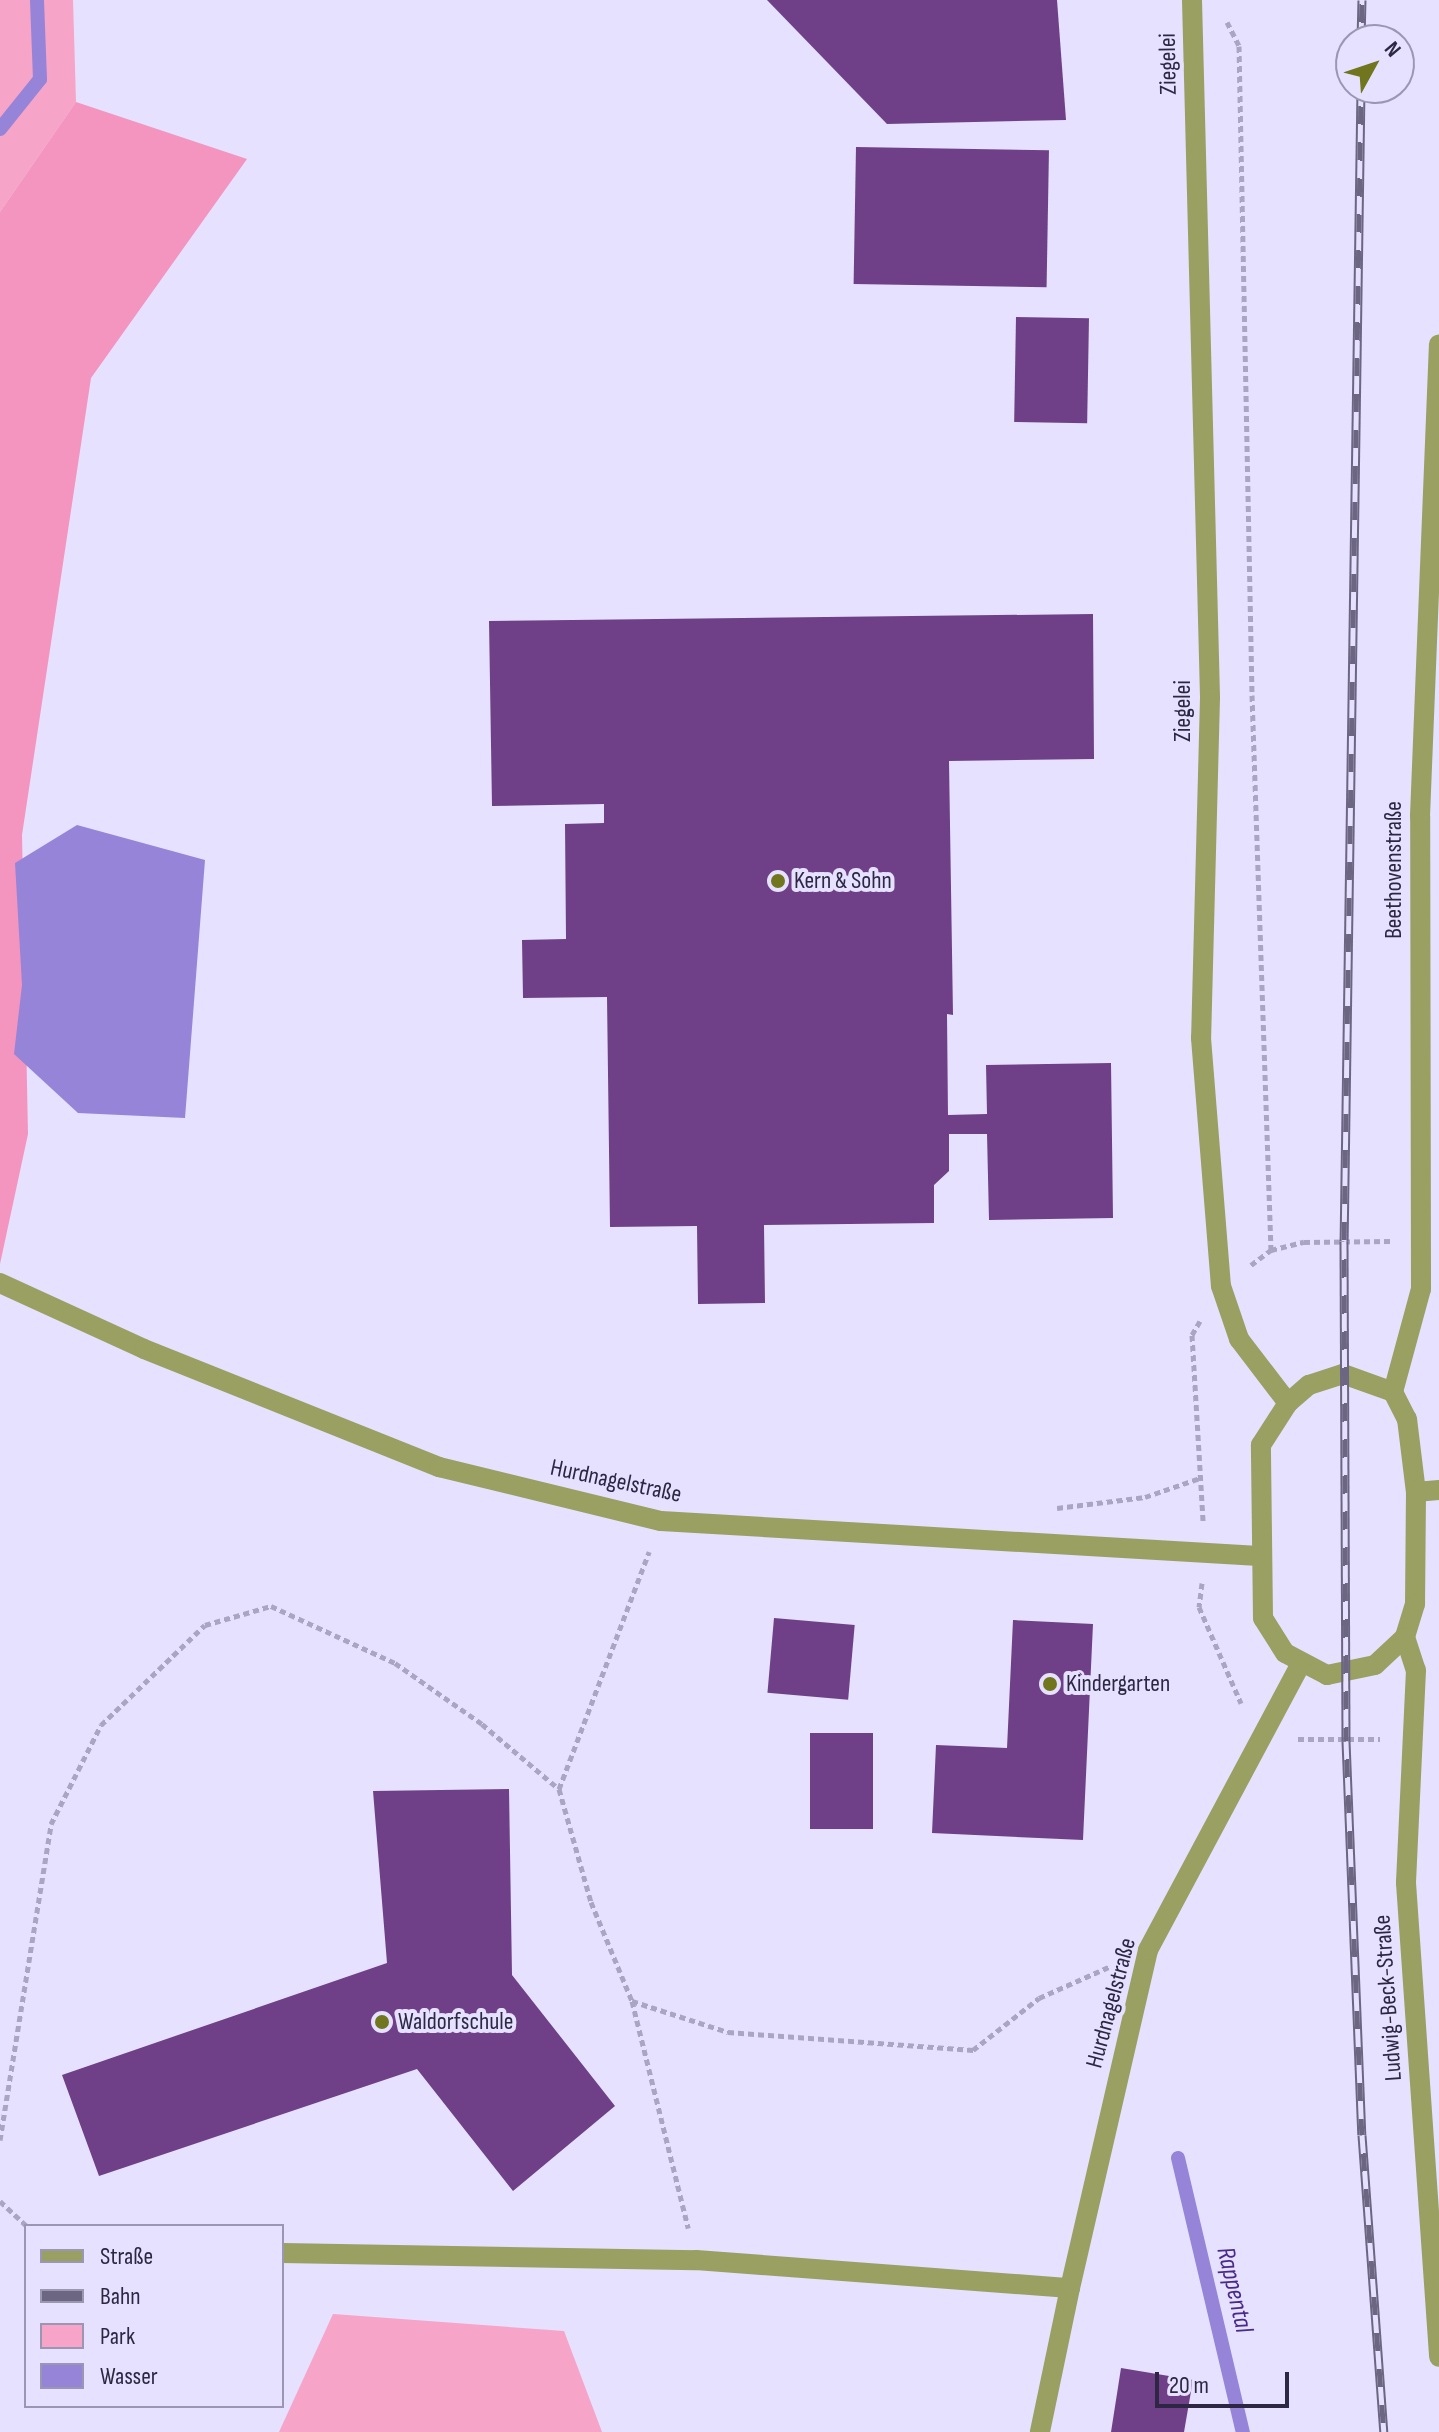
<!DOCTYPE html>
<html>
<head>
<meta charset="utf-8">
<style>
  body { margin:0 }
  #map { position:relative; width:1439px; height:2432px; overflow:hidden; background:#e5e1fe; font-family:"Sofia Sans Condensed",sans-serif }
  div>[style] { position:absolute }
  .green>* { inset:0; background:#f6a4c7 }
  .forest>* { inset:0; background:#f395be }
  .water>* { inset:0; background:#9684d8 }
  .stream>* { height:14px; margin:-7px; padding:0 7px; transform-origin:7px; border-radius:7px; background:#9684d8 }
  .building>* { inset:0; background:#6f4088; transform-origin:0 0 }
  .path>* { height:5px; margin-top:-2.5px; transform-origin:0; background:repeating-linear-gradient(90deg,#aaa5c2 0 6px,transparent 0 10px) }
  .service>* { height:20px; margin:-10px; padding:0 10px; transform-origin:10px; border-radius:10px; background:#9a9f62 }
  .minor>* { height:20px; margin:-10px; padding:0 10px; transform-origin:10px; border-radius:10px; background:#9a9f62 }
  .rail>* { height:9px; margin-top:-4.5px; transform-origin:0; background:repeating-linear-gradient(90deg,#e5e1fe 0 18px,#6c6683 0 36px); box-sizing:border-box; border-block:2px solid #6c6683 }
  .dots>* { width:22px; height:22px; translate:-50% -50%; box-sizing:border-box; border:4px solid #e5e1fe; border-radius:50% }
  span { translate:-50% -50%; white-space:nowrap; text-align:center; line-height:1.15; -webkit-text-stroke:8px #e5e1fe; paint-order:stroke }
  .street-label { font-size:24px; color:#2d2743 }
  .poi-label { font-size:24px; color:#2d2743 }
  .left { translate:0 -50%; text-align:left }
  .water-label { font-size:26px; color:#49298b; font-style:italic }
  .legend { position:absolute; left:24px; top:2224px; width:260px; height:184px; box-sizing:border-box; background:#e5e1fe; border:2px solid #9b97b3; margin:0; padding:10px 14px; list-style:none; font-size:24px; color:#2d2743 }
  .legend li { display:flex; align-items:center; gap:16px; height:40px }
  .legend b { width:40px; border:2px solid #9b97b3 }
  .north { position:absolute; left:1335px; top:24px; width:80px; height:80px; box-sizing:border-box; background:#e5e1fe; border:2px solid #9b97b3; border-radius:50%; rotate:50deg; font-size:22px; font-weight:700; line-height:32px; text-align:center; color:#2d2743 }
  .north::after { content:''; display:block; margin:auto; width:28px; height:36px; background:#71751d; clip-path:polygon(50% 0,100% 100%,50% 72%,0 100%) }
  .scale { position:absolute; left:1155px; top:2372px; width:134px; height:36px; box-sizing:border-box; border:4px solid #2d2743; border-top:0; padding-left:10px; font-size:24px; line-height:28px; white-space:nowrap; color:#2d2743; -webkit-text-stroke:6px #e5e1fe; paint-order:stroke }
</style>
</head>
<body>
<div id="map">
  <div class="green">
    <i style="clip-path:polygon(0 0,73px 0,76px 102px,0 212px)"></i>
    <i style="clip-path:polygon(333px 2314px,564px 2331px,602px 2432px,279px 2432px)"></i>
  </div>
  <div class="forest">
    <i style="clip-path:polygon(76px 102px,247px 159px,91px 378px,22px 835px,28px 1134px,0 1264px,0 212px)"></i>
  </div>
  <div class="water">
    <i style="clip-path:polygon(77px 825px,205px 860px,185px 1118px,78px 1113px,14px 1054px,22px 985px,15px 863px)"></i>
  </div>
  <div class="stream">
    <i style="left:0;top:129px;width:64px;rotate:-51.3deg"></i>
    <i style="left:40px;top:79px;width:79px;rotate:-92.2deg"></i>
    <i style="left:1178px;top:2158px;width:282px;rotate:76.7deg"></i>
  </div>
  <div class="building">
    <i style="clip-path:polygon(767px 0,1057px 0,1066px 120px,887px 124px)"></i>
    <i style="left:856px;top:147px;width:193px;height:137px;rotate:1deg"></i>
    <i style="left:1016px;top:317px;width:73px;height:105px;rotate:1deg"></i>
    <i style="clip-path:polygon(1093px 614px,1094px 759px,949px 761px,953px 1015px,947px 1014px,948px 1115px,987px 1114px,986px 1065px,1111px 1063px,1113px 1218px,989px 1220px,987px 1134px,949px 1134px,949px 1171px,934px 1185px,934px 1223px,764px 1225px,765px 1303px,698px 1304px,697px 1226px,610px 1227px,607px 997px,523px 998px,522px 940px,566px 939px,565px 824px,604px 823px,604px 804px,492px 806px,489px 621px)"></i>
    <i style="left:774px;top:1618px;width:81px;height:75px;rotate:5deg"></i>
    <i style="clip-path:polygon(1013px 1620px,1093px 1624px,1083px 1840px,932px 1833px,936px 1745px,1007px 1748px)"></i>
    <i style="left:810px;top:1733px;width:63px;height:96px"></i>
    <i style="clip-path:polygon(509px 1789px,512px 1975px,615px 2106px,513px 2191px,417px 2069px,99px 2176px,62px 2075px,387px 1963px,373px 1791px)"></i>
    <i style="clip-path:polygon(1121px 2368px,1193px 2380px,1184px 2432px,1111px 2432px)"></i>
  </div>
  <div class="path">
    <i style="left:1227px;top:22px;width:27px;rotate:63deg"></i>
    <i style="left:1239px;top:46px;width:649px;rotate:88.85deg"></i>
    <i style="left:1252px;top:695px;width:555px;rotate:88.04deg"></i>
    <i style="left:1251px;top:1265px;width:25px;rotate:-37deg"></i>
    <i style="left:1271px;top:1250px;width:34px;rotate:-14deg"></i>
    <i style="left:1304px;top:1242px;width:87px;rotate:-0.7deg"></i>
    <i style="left:1200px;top:1321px;width:16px;rotate:120deg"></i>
    <i style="left:1192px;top:1335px;width:186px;rotate:86.6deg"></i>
    <i style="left:1057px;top:1508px;width:89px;rotate:-7.1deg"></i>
    <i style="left:1145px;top:1497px;width:58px;rotate:-19.1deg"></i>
    <i style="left:1202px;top:1583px;width:24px;rotate:97deg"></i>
    <i style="left:1199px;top:1607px;width:105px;rotate:66.4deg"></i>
    <i style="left:1298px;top:1739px;width:82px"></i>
    <i style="left:559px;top:1789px;width:254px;rotate:-69.2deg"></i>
    <i style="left:632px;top:2001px;width:234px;rotate:76.1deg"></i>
    <i style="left:0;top:2140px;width:320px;rotate:-80.8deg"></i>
    <i style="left:51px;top:1824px;width:111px;rotate:-63.2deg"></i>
    <i style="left:101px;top:1725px;width:144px;rotate:-43.9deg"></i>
    <i style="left:205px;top:1625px;width:69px;rotate:-16.1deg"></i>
    <i style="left:271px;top:1606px;width:136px;rotate:24.7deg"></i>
    <i style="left:395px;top:1663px;width:106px;rotate:35deg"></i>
    <i style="left:482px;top:1724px;width:101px;rotate:40.2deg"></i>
    <i style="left:559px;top:1789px;width:117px;rotate:74.2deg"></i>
    <i style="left:591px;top:1902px;width:107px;rotate:67.5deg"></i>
    <i style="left:632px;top:2001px;width:101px;rotate:17.9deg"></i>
    <i style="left:728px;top:2032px;width:246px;rotate:4.2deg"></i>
    <i style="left:973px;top:2050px;width:84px;rotate:-38.2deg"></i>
    <i style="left:1039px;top:1998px;width:79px;rotate:-24deg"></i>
    <i style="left:0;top:2201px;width:37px;rotate:43deg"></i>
  </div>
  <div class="service">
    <i style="left:282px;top:2253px;width:414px;rotate:1deg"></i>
    <i style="left:696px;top:2260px;width:375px;rotate:4.3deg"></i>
    <i style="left:1070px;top:2288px;width:147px;rotate:101.8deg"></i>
  </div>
  <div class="minor">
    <i style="left:1192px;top:0;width:698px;rotate:88.52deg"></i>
    <i style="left:1210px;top:698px;width:340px;rotate:91.5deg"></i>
    <i style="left:1201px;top:1038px;width:249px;rotate:85.4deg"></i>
    <i style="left:1221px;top:1286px;width:56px;rotate:71.2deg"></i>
    <i style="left:1239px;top:1339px;width:81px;rotate:52.6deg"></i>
    <i style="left:0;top:1283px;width:158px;rotate:24.6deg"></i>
    <i style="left:144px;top:1349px;width:318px;rotate:21.8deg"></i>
    <i style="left:439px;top:1467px;width:228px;rotate:13.7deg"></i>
    <i style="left:661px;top:1521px;width:599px;rotate:3.35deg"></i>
    <i style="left:1343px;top:1374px;width:53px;rotate:19.8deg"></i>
    <i style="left:1393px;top:1392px;width:30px;rotate:63deg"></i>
    <i style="left:1407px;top:1419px;width:74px;rotate:83deg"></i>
    <i style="left:1416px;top:1492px;width:112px;rotate:90.5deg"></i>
    <i style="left:1415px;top:1604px;width:34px;rotate:107deg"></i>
    <i style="left:1405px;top:1637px;width:41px;rotate:137deg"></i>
    <i style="left:1375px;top:1665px;width:49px;rotate:168.2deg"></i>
    <i style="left:1327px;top:1675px;width:47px;rotate:-152.4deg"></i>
    <i style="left:1285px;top:1653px;width:41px;rotate:-122.2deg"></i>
    <i style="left:1263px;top:1618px;width:173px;rotate:-90.7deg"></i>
    <i style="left:1261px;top:1445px;width:50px;rotate:-57.3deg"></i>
    <i style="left:1288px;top:1403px;width:28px;rotate:-41deg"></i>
    <i style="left:1309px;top:1385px;width:36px;rotate:-18deg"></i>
    <i style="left:1393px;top:1392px;width:107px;rotate:-74.8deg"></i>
    <i style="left:1421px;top:1289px;width:473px;rotate:-90.1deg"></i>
    <i style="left:1420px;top:816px;width:472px;rotate:-87.7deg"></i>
    <i style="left:1416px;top:1492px;width:23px;rotate:-5deg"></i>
    <i style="left:1405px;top:1637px;width:35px;rotate:72deg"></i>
    <i style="left:1416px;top:1670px;width:213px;rotate:92.7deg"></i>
    <i style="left:1406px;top:1883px;width:475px;rotate:86deg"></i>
    <i style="left:1070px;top:2288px;width:347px;rotate:-77deg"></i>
    <i style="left:1148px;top:1950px;width:323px;rotate:-61.9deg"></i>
  </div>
  <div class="rail">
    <i style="left:1361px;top:40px;width:40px;rotate:-88.6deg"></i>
    <i style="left:1361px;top:88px;width:1153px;rotate:90.84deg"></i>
    <i style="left:1344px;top:1241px;width:500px;rotate:89.77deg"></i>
    <i style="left:1346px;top:1741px;width:394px;rotate:87.7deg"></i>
    <i style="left:1362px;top:2135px;width:298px;rotate:85.8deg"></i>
  </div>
  <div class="dots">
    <i style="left:778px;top:881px;background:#71751d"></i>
    <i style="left:1050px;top:1684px;background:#71751d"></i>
    <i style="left:382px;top:2022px;background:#71751d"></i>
  </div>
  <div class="street-label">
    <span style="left:1168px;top:64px;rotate:-91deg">Ziegelei</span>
    <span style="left:1183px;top:711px;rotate:-90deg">Ziegelei</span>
    <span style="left:1394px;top:870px;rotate:-90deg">Beethovenstraße</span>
    <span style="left:616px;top:1481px;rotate:12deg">Hurdnagelstraße</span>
    <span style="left:1388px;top:1998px;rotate:-94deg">Ludwig-Beck-Straße</span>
    <span style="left:1111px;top:2003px;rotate:-75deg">Hurdnagelstraße</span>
  </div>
  <div class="poi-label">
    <span class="left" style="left:794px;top:881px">Kern &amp; Sohn</span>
    <span class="left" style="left:1066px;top:1684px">Kindergarten</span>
    <span class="left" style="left:398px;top:2022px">Waldorfschule</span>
  </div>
  <div class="water-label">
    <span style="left:1234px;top:2290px;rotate:77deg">Rappental</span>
  </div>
  <ul class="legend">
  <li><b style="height:10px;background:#9a9f62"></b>Straße</li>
  <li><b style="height:10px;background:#6c6683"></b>Bahn</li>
  <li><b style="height:22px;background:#f6a4c7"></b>Park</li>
  <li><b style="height:22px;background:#9684d8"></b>Wasser</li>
  </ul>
  <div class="north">N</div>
  <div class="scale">20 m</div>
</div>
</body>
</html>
